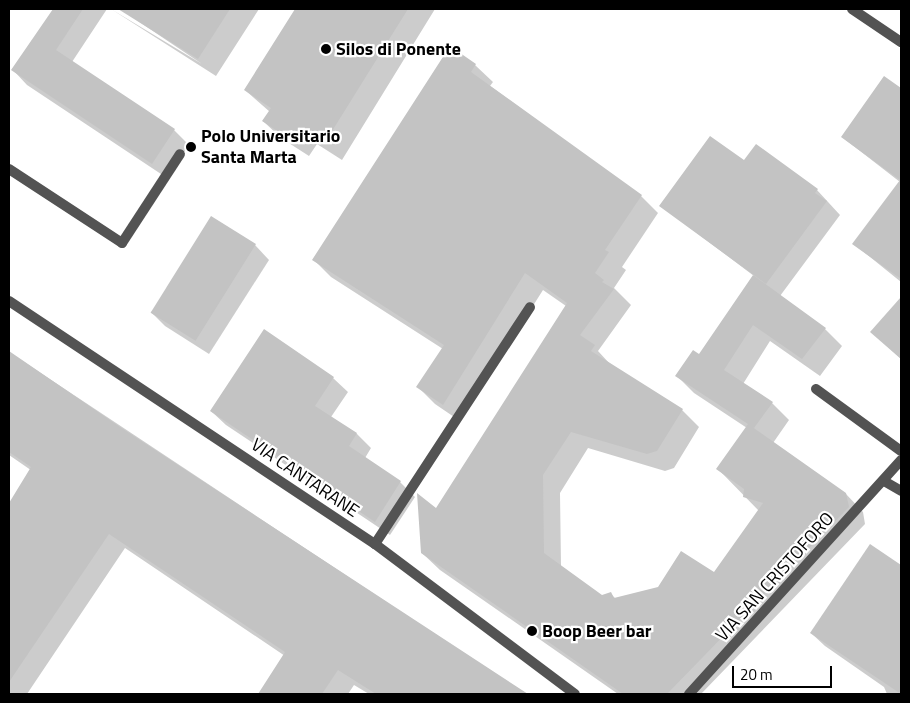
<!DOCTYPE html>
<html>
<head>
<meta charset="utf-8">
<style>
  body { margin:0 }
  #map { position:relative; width:910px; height:703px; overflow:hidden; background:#fff; font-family:"Titillium Web",sans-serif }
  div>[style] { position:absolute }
  .shadow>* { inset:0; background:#0003 }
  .building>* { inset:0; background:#c3c3c3; transform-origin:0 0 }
  .service>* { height:10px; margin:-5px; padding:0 5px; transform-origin:5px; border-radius:5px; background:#535353 }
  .minor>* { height:10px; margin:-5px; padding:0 5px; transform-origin:5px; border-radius:5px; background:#535353 }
  .dots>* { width:14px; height:14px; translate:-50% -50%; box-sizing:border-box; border:2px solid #fff; border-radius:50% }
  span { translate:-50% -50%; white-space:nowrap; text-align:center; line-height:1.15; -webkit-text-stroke:4.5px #fff; paint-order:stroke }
  .poi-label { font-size:18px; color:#000; font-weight:700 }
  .left { translate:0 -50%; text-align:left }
  .street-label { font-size:18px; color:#000 }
  .frame { position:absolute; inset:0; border:10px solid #000; pointer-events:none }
  .scale { position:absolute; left:732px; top:666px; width:100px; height:22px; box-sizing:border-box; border:2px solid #000; border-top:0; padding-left:6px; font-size:15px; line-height:18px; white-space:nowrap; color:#000; -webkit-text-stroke:4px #fff; paint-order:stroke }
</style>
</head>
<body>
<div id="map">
  <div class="shadow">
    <i style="clip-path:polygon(54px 9px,107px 9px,72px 62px,174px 130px,189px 145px,167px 178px,27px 85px,13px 70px)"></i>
    <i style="clip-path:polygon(111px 9px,202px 64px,120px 9px,259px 9px,216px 76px)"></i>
    <i style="clip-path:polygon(296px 9px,435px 9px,342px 160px,317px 144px,309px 156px,281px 138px,263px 121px,270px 112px,245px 90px)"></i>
    <i style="clip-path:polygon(450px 48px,475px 65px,493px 82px,490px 86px,641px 196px,658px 213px,622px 267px,626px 270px,614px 288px,631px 305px,598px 351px,610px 364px,682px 410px,699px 427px,674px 468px,665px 471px,588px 448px,560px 493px,561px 566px,602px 597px,611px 594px,616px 599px,714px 574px,759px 511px,718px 469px,747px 428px,694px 393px,677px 376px,700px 356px,754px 276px,661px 206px,745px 162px,817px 190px,840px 215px,780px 296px,825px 329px,842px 346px,820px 376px,770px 341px,743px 384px,772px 403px,789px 420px,773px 443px,846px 494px,863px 512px,865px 524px,701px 694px,618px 694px,440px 570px,422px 553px,436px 510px,566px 306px,543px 290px,460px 421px,435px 404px,418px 387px,443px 349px,331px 277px,314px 260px)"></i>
    <i style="clip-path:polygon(884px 77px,901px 89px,901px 282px,854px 244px,900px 182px,842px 137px)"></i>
    <i style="clip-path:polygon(255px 245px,269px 260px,209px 354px,165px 326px,151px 312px)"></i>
    <i style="clip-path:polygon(901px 298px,901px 359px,872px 332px)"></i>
    <i style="clip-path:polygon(9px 352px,525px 694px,369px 694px,354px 685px,348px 694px,259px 694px,285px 656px,125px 548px,27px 694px,9px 694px,9px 501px,63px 531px,80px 504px,9px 455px)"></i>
    <i style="clip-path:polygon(333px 378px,348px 392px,331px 417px,357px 434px,371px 448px,365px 458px,400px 482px,415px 497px,390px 535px,226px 425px,211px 411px)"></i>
    <i style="clip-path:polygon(871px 546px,901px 567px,901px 694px,887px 694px,884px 687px,825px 646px,811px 633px)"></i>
  </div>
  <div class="building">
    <i style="clip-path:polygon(53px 9px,83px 9px,56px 50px,175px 129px,152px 164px,11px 70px)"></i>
    <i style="clip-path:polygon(118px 9px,230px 9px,198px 59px)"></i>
    <i style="clip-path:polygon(295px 9px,408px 9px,324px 144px,299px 127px,291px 140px,262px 121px,271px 108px,244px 90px)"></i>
    <i style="clip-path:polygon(450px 46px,476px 64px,471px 72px,642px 195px,605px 250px,609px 252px,595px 273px,604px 280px,602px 282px,614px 289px,580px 335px,595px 345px,591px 351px,683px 409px,657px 451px,647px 454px,571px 432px,543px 475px,544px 553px,602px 595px,611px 592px,614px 598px,658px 587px,681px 551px,714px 572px,763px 503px,743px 497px,744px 489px,716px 469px,748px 424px,675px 376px,693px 350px,699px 354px,753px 275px,826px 328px,802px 359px,753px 325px,724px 370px,773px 402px,754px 428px,751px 426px,846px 493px,849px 507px,667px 694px,623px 694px,421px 553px,417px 493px,436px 508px,567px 303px,525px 273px,443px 405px,416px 387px,444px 345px,312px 260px)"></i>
    <i style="clip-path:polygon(884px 76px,901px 88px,901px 279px,852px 244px,900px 180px,841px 137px)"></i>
    <i style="clip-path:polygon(710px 136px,744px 160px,756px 144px,818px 189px,815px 193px,827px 201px,766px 284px,659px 206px)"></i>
    <i style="left:211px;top:216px;width:53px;height:114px;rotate:32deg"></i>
    <i style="clip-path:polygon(901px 297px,901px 359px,870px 332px)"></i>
    <i style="clip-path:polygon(264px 329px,334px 377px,315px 406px,357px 433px,349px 446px,401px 481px,375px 522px,210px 411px)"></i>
    <i style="clip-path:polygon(9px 351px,120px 427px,528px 694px,376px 694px,338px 670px,322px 694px,258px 694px,285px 652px,109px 534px,9px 682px,9px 503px,31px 467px,9px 452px)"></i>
    <i style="clip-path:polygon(870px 544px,901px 565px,901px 694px,810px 633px)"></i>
  </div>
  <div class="service">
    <i style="left:9px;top:169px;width:135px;rotate:33.2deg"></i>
    <i style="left:122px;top:243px;width:106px;rotate:-56.9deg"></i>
    <i style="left:375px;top:544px;width:283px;rotate:-56.8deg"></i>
  </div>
  <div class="minor">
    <i style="left:852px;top:9px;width:59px;rotate:34deg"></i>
    <i style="left:9px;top:301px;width:439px;rotate:33.6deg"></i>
    <i style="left:375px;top:544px;width:250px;rotate:36.9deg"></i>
    <i style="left:816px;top:389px;width:105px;rotate:36.1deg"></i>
    <i style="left:884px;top:481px;width:20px;rotate:30deg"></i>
    <i style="left:689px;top:694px;width:316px;rotate:-47.8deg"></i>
  </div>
  <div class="dots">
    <i style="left:326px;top:49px;background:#000"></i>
    <i style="left:191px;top:147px;background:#000"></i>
    <i style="left:532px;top:631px;background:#000"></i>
  </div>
  <div class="poi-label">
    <span class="left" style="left:336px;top:49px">Silos di Ponente</span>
    <span class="left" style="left:201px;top:147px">Polo Universitario<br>Santa Marta</span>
    <span class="left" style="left:542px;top:631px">Boop Beer bar</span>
  </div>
  <div class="street-label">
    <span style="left:305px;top:478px;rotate:34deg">VIA CANTARANE</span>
    <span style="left:775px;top:577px;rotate:-48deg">VIA SAN CRISTOFORO</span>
  </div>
  <div class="frame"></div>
  <div class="scale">20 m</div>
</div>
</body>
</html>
